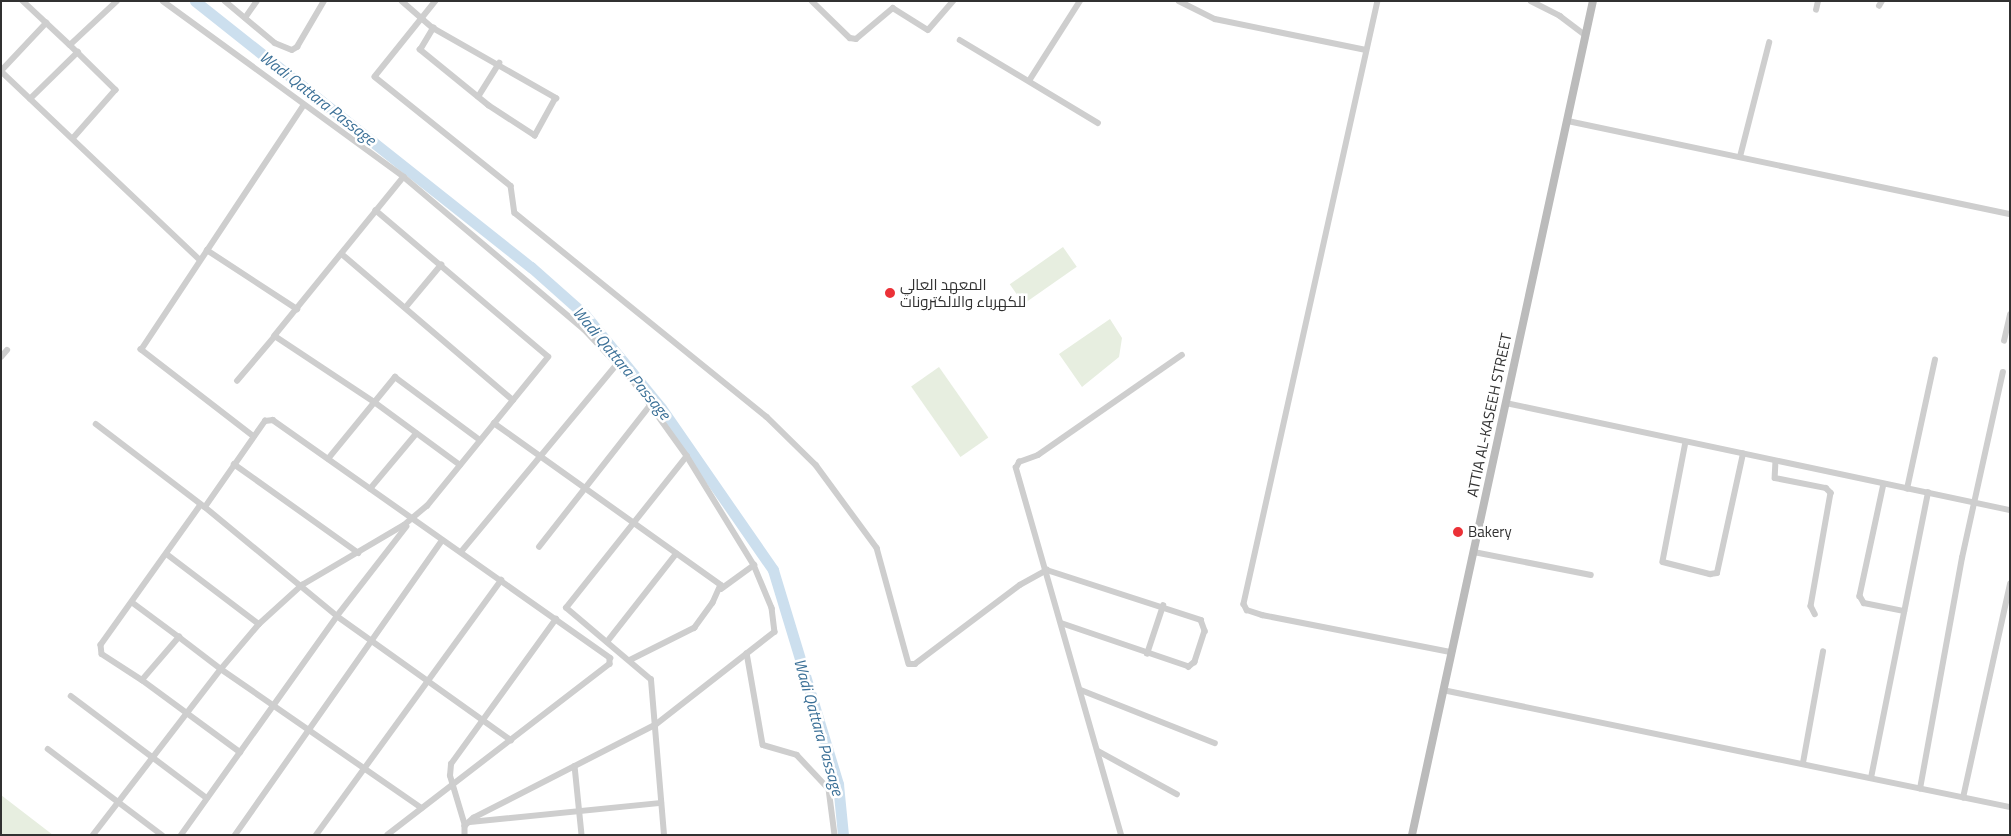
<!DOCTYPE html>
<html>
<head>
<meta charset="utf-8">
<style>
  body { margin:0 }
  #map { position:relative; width:2011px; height:836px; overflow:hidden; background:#fff; font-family:"Titillium Web",Cairo,sans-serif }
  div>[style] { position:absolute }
  .green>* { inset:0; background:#e7eee0; transform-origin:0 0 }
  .river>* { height:11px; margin:-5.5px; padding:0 5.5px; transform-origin:5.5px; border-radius:5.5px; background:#ccdfee }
  .street>* { height:5.5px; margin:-2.75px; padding:0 2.75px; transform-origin:2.75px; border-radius:2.75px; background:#cecece }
  .secondary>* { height:8px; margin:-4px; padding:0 4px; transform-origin:4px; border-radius:4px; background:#bbb }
  .dots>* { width:14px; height:14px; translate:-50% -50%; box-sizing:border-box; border:2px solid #fff; border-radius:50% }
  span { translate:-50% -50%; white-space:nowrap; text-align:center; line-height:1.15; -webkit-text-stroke:5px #fff; paint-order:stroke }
  .poi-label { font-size:15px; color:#313131 }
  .left { translate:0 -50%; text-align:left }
  .street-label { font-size:15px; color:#313131 }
  .water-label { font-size:16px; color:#3b7097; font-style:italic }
  .frame { position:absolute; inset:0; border:2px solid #313131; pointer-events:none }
</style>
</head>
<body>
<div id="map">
  <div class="green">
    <i style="left:1063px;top:247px;width:24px;height:65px;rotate:55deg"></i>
    <i style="clip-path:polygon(1110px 319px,1122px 338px,1119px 357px,1082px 387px,1059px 354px)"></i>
    <i style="left:939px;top:367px;width:86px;height:34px;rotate:55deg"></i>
    <i style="clip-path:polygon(1px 795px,53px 835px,1px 835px)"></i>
  </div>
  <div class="river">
    <i style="left:195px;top:1px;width:429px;rotate:38.4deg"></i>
    <i style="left:531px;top:267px;width:72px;rotate:41.6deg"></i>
    <i style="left:585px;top:315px;width:120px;rotate:50.7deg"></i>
    <i style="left:661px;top:408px;width:197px;rotate:55.3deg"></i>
    <i style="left:773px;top:570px;width:224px;rotate:73.1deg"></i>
    <i style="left:838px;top:784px;width:51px;rotate:84.4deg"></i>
  </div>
  <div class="street">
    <i style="left:23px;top:1px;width:64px;rotate:43.1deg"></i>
    <i style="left:70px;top:45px;width:64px;rotate:-43.1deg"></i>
    <i style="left:163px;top:1px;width:298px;rotate:36.1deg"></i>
    <i style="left:404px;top:177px;width:236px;rotate:40.2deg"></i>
    <i style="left:584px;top:329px;width:73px;rotate:46.7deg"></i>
    <i style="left:634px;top:382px;width:91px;rotate:54.4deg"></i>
    <i style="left:687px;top:456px;width:128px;rotate:58.4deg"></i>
    <i style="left:754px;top:565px;width:47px;rotate:67.3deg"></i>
    <i style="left:772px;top:608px;width:24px;rotate:83deg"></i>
    <i style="left:775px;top:632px;width:151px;rotate:142deg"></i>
    <i style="left:656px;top:725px;width:204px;rotate:152.9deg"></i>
    <i style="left:474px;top:818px;width:12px;rotate:138deg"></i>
    <i style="left:465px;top:826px;width:9px;rotate:90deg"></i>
    <i style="left:225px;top:1px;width:65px;rotate:40deg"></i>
    <i style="left:275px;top:43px;width:18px;rotate:22deg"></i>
    <i style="left:292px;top:50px;width:6px;rotate:-31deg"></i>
    <i style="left:297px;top:47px;width:53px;rotate:-59.6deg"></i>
    <i style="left:402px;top:1px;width:41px;rotate:41.1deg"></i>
    <i style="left:433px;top:28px;width:142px;rotate:29.6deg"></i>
    <i style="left:556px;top:98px;width:43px;rotate:118.9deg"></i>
    <i style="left:535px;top:136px;width:55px;rotate:-146.9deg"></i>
    <i style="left:489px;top:106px;width:89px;rotate:-140.9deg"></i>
    <i style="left:420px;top:50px;width:26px;rotate:-59deg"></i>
    <i style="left:436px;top:1px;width:97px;rotate:128.8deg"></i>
    <i style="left:375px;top:77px;width:174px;rotate:38.7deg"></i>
    <i style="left:511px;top:186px;width:27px;rotate:82deg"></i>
    <i style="left:515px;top:213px;width:324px;rotate:39deg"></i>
    <i style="left:767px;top:417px;width:69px;rotate:44.4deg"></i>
    <i style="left:816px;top:465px;width:103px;rotate:53.7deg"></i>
    <i style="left:877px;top:548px;width:120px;rotate:74.6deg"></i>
    <i style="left:909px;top:664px;width:6px"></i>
    <i style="left:915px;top:664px;width:131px;rotate:-37deg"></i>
    <i style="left:1020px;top:585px;width:31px;rotate:-29deg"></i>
    <i style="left:1047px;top:570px;width:162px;rotate:18deg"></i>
    <i style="left:1201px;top:620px;width:12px;rotate:70deg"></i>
    <i style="left:1205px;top:631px;width:33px;rotate:108deg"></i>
    <i style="left:1195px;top:662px;width:8px;rotate:140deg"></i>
    <i style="left:1189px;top:667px;width:133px;rotate:-161.2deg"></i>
    <i style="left:812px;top:1px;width:53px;rotate:44.2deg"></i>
    <i style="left:850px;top:38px;width:6px;rotate:9deg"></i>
    <i style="left:856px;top:39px;width:48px;rotate:-40deg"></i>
    <i style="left:893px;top:8px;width:41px;rotate:32.2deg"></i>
    <i style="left:928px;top:30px;width:38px;rotate:-49deg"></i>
    <i style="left:1179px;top:1px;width:40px;rotate:26.6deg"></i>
    <i style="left:1215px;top:19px;width:154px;rotate:11.6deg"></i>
    <i style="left:1378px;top:1px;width:618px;rotate:102.53deg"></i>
    <i style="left:1244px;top:604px;width:7px;rotate:63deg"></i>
    <i style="left:1247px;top:610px;width:16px;rotate:18deg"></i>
    <i style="left:1262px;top:615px;width:193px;rotate:11.1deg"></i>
    <i style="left:1531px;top:1px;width:33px;rotate:27deg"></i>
    <i style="left:1560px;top:16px;width:31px;rotate:37deg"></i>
    <i style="left:1879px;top:6px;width:6px;rotate:-59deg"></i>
    <i style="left:1816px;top:10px;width:9px;rotate:-77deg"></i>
    <i style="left:245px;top:18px;width:21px;rotate:-55deg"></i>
    <i style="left:960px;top:40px;width:161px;rotate:31deg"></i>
    <i style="left:70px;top:45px;width:64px;rotate:44.4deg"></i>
    <i style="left:116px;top:90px;width:65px;rotate:131.3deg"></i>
    <i style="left:1px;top:71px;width:274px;rotate:43.5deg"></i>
    <i style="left:1px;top:71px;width:66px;rotate:-46.8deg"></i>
    <i style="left:1029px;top:81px;width:95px;rotate:-57.5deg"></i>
    <i style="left:478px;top:97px;width:40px;rotate:-58deg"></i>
    <i style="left:30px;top:99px;width:67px;rotate:-44.4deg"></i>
    <i style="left:1568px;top:121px;width:452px;rotate:11.9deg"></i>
    <i style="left:1740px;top:157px;width:118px;rotate:-75.7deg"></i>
    <i style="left:404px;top:177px;width:205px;rotate:129.1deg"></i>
    <i style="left:275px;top:336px;width:118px;rotate:33.6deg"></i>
    <i style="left:373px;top:401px;width:108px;rotate:36.3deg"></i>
    <i style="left:207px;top:250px;width:108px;rotate:33.2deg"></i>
    <i style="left:342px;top:254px;width:225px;rotate:40.5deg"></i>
    <i style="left:406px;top:307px;width:55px;rotate:-50.2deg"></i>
    <i style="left:2004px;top:341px;width:27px;rotate:-77deg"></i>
    <i style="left:1px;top:357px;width:9px;rotate:-49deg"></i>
    <i style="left:237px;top:381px;width:59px;rotate:-49.8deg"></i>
    <i style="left:1506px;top:403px;width:515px;rotate:11.99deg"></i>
    <i style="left:494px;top:423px;width:279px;rotate:35.5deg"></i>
    <i style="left:721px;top:585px;width:20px;rotate:114deg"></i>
    <i style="left:713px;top:603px;width:31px;rotate:126deg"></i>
    <i style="left:695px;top:628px;width:72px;rotate:153.4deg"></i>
    <i style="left:96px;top:424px;width:137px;rotate:37.3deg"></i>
    <i style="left:205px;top:507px;width:171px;rotate:39.5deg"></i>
    <i style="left:337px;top:616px;width:214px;rotate:35.5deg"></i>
    <i style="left:254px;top:437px;width:143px;rotate:-142.4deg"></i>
    <i style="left:141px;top:350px;width:294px;rotate:-56.4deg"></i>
    <i style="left:1686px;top:442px;width:122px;rotate:100.9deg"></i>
    <i style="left:1663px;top:562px;width:49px;rotate:14.3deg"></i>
    <i style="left:1710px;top:574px;width:7px;rotate:-8deg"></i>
    <i style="left:1717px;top:573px;width:122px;rotate:-77.7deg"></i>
    <i style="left:328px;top:459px;width:106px;rotate:-50.7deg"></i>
    <i style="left:395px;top:377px;width:106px;rotate:36.5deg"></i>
    <i style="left:1776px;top:461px;width:17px;rotate:93deg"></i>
    <i style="left:1775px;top:478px;width:52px;rotate:11.1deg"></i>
    <i style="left:1826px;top:488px;width:7px;rotate:45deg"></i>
    <i style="left:1831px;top:493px;width:115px;rotate:100deg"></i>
    <i style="left:1811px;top:606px;width:9px;rotate:63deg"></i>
    <i style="left:234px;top:464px;width:153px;rotate:35.5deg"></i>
    <i style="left:1884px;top:484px;width:115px;rotate:102.1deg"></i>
    <i style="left:1860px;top:596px;width:8px;rotate:60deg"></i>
    <i style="left:1864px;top:603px;width:41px;rotate:11.3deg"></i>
    <i style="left:370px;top:489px;width:72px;rotate:-50.1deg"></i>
    <i style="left:1907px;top:489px;width:132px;rotate:-77.8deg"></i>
    <i style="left:201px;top:505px;width:172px;rotate:125.5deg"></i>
    <i style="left:101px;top:645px;width:9px;rotate:84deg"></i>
    <i style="left:102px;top:654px;width:48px;rotate:33deg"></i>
    <i style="left:142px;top:680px;width:57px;rotate:-49.3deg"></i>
    <i style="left:179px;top:637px;width:53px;rotate:37.3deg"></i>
    <i style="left:221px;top:669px;width:59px;rotate:-49.8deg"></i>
    <i style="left:259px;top:624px;width:58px;rotate:-42.2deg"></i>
    <i style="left:302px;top:585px;width:118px;rotate:-30.5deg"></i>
    <i style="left:404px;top:525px;width:30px;rotate:-40deg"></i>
    <i style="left:427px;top:506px;width:192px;rotate:-50.9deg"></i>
    <i style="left:548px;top:357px;width:226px;rotate:-139.7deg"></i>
    <i style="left:205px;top:507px;width:105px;rotate:-55.1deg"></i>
    <i style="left:265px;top:421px;width:8px;rotate:-7deg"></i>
    <i style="left:273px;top:420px;width:413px;rotate:35.2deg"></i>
    <i style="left:610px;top:658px;width:6px;rotate:90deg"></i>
    <i style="left:610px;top:664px;width:280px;rotate:142.4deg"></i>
    <i style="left:539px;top:547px;width:182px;rotate:-51.9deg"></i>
    <i style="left:461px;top:552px;width:246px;rotate:-50.3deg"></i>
    <i style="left:1474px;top:552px;width:119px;rotate:11.1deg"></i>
    <i style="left:168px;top:555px;width:114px;rotate:37.2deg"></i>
    <i style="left:721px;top:589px;width:41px;rotate:-36deg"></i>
    <i style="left:133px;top:603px;width:57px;rotate:36.5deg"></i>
    <i style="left:607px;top:642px;width:112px;rotate:-51.9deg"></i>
    <i style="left:747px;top:653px;width:93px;rotate:80.1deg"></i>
    <i style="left:763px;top:745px;width:35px;rotate:16deg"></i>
    <i style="left:797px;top:755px;width:47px;rotate:46.7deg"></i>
    <i style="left:829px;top:789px;width:46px;rotate:82.6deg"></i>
    <i style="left:1147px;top:654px;width:51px;rotate:-71.6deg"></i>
    <i style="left:142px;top:680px;width:122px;rotate:36.3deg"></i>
    <i style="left:1081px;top:690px;width:144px;rotate:21.6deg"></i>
    <i style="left:1443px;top:690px;width:579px;rotate:11.66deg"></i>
    <i style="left:71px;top:696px;width:170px;rotate:36.9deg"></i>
    <i style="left:48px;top:749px;width:143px;rotate:37deg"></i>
    <i style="left:1098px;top:751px;width:90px;rotate:28.6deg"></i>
    <i style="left:1803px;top:763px;width:113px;rotate:-79.8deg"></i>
    <i style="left:575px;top:766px;width:69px;rotate:84.2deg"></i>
    <i style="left:1871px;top:778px;width:291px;rotate:-78.7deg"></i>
    <i style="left:1920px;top:789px;width:235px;rotate:-79.7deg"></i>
    <i style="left:1962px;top:558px;width:190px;rotate:-77.6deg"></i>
    <i style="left:1963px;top:798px;width:219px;rotate:-77.6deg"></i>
    <i style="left:470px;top:822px;width:192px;rotate:-5.7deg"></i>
    <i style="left:465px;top:826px;width:52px;rotate:-106.7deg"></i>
    <i style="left:450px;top:776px;width:12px;rotate:-85deg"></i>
    <i style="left:451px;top:764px;width:179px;rotate:-54.1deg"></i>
    <i style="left:93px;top:835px;width:210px;rotate:-52.4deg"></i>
    <i style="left:221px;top:669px;width:244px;rotate:34.7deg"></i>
    <i style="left:181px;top:835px;width:269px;rotate:-54.5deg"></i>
    <i style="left:337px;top:616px;width:113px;rotate:-52.2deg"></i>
    <i style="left:235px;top:835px;width:360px;rotate:-54.9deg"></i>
    <i style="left:316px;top:835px;width:315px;rotate:-54deg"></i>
    <i style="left:664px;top:835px;width:156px;rotate:-94.8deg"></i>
    <i style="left:651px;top:680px;width:111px;rotate:-139.7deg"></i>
    <i style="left:566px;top:608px;width:194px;rotate:-51.5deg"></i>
    <i style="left:1121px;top:835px;width:382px;rotate:-106deg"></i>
    <i style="left:1016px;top:468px;width:7px;rotate:-63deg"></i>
    <i style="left:1019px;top:462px;width:20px;rotate:-20deg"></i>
    <i style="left:1038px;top:455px;width:175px;rotate:-34.8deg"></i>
  </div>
  <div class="secondary">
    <i style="left:1412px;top:835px;width:853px;rotate:-77.76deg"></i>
  </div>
  <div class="dots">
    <i style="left:890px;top:293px;background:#eb3137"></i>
    <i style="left:1458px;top:532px;background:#eb3137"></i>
  </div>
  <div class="poi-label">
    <span class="left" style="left:900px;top:293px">المعهد العالي<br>للكهرباء والالكترونات</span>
    <span class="left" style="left:1468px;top:532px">Bakery</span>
  </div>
  <div class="street-label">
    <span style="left:1489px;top:415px;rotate:-78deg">ATTIA AL-KASEEH STREET</span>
  </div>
  <div class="water-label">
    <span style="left:318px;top:98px;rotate:38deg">Wadi Qattara Passage</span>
    <span style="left:622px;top:363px;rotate:50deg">Wadi Qattara Passage</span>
    <span style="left:819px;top:727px;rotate:74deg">Wadi Qattara Passage</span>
  </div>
  <div class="frame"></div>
</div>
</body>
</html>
